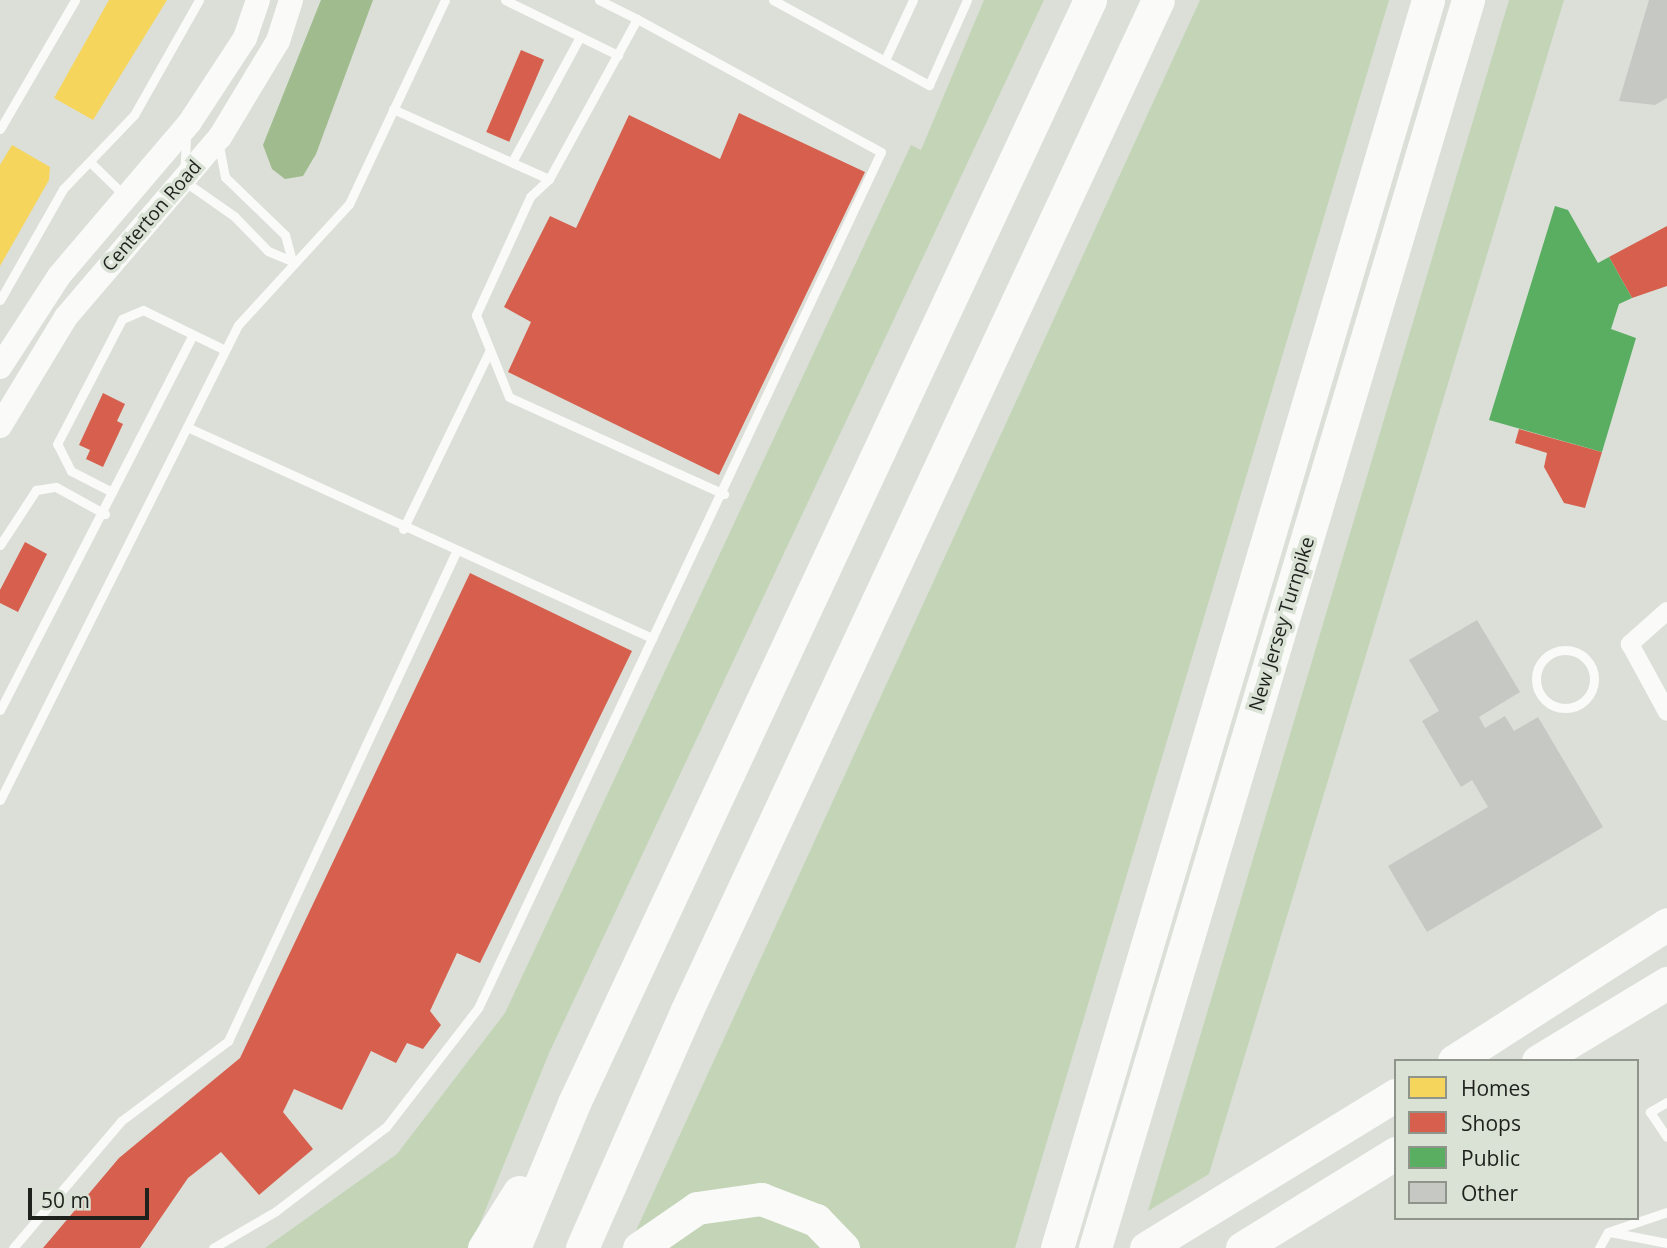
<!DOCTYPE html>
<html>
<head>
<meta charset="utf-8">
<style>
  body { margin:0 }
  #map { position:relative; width:1667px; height:1248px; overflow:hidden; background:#dbdfd8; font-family:"Open Sans",sans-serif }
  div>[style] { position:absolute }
  .green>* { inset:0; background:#c3d5b6 }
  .water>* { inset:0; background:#a0bb8d }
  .homes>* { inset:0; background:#f6d55c }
  .shops>* { inset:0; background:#d6604d; transform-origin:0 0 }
  .public>* { inset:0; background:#5aae61 }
  .building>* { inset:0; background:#c5c8c3 }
  .lane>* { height:9px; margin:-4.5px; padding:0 4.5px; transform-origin:4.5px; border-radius:4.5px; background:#fafaf9 }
  .lane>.ring { margin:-4.5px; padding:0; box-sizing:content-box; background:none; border:9px solid #fafaf9; border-radius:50% }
  .street>* { height:18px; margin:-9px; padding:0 9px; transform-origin:9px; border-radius:9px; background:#fafaf9 }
  .secondary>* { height:24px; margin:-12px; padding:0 12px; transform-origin:12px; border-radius:12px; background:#fafaf9 }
  .highway>* { height:33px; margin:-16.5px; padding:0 16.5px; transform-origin:16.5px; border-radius:16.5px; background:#fafaf9 }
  span { translate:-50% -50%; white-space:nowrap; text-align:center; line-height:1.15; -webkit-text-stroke:7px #dae2d5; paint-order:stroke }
  .street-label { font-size:19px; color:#1e211c }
  .legend { position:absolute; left:1394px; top:1059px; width:245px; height:161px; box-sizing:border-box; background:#dae2d5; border:2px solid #8f958b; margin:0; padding:9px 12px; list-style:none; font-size:21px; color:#1e211c }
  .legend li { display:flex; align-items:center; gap:14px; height:35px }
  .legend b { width:35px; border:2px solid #8f958b }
  .scale { position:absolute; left:28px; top:1188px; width:121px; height:32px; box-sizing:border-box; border:4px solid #1e211c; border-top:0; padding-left:9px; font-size:21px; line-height:24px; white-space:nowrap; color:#1e211c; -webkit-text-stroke:5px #dae2d5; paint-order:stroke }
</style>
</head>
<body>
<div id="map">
  <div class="green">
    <i style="clip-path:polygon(984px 0,1044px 0,549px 1053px,470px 1248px,265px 1248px,397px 1154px,505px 1013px,911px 145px,921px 150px)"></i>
    <i style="clip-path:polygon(1200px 0,1389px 0,1015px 1248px,628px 1248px)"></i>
    <i style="clip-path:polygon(1509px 0,1564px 0,1209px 1174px,1148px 1211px)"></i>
  </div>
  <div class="water">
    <i style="clip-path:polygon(321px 0,373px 0,316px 154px,303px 176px,285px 179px,272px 169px,263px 145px)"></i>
  </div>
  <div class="homes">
    <i style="clip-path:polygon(109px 0,167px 0,93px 120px,54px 98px)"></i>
    <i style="clip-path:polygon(12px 145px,50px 167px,49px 180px,0 266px,0 165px)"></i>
  </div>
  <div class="shops">
    <i style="left:521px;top:50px;width:25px;height:89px;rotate:23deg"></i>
    <i style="clip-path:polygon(739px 113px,865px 172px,719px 475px,508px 372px,531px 322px,504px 307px,550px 216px,576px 228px,629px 115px,720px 159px)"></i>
    <i style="clip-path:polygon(1667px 226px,1667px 286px,1632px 298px,1609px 257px)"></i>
    <i style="clip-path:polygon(103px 393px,125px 404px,117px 421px,123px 424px,103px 467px,86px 459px,90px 450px,79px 445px)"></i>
    <i style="clip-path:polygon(1519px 429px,1602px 452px,1585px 508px,1564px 503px,1544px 467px,1547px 453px,1515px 443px)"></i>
    <i style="clip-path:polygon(25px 542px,47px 554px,18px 612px,0 603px,0 590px)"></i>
    <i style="clip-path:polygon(470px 573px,632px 651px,480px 963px,457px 953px,430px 1011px,441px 1025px,423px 1049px,407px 1043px,396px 1063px,371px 1051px,342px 1110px,294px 1089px,283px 1112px,313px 1149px,259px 1195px,221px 1152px,188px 1178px,140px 1248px,43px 1248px,119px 1158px,240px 1058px)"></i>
  </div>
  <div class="public">
    <i style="clip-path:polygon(1555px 206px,1568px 210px,1598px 263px,1609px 257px,1632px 298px,1619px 304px,1611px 329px,1636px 338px,1602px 452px,1489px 420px)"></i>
  </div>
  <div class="building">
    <i style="clip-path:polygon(1649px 0,1667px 0,1667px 98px,1655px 105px,1619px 101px)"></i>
    <i style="clip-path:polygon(1477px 620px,1520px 692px,1479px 717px,1485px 728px,1505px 716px,1514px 731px,1538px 717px,1603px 827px,1427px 932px,1388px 866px,1488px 807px,1472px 780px,1461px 787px,1422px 721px,1439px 711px,1409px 660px)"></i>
  </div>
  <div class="lane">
    <i style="left:505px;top:0;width:126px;rotate:26deg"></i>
    <i style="left:599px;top:0;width:42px;rotate:26.6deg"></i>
    <i style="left:637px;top:19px;width:183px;rotate:118.8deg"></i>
    <i style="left:549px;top:179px;width:26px;rotate:137deg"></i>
    <i style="left:530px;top:197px;width:130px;rotate:114.6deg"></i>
    <i style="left:476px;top:315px;width:88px;rotate:68.1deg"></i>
    <i style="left:509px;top:397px;width:236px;rotate:24.3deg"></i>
    <i style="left:773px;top:0;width:178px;rotate:28.6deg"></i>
    <i style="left:929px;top:85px;width:93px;rotate:-65.9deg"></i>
    <i style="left:885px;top:60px;width:66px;rotate:-65deg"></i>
    <i style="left:393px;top:109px;width:171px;rotate:24.2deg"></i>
    <i style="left:0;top:129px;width:149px;rotate:-59.8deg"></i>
    <i style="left:186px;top:138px;width:43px;rotate:92.7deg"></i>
    <i style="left:184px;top:181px;width:61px;rotate:35deg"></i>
    <i style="left:234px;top:216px;width:49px;rotate:45.8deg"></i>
    <i style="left:268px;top:251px;width:26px;rotate:23deg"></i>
    <i style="left:292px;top:261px;width:27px;rotate:-105deg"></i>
    <i style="left:285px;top:235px;width:83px;rotate:-136deg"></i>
    <i style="left:225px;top:177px;width:32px;rotate:-101deg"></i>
    <i style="left:90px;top:162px;width:49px;rotate:44.2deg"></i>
    <i style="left:512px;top:162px;width:142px;rotate:-61.5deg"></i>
    <i style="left:0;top:300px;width:128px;rotate:-60.4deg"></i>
    <i style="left:63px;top:189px;width:103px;rotate:-46.2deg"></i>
    <i style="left:134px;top:115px;width:132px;rotate:-60.5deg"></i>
    <i style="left:187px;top:427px;width:511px;rotate:24.41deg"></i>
    <i style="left:112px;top:492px;width:46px;rotate:-152.9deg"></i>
    <i style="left:71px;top:471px;width:30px;rotate:-117deg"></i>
    <i style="left:57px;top:444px;width:141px;rotate:-62.5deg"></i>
    <i style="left:122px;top:319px;width:23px;rotate:-23deg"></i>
    <i style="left:143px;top:310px;width:91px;rotate:26deg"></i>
    <i style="left:403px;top:529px;width:199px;rotate:-64.1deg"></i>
    <i style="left:0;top:545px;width:66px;rotate:-56.8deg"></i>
    <i style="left:36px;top:490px;width:20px;rotate:-9deg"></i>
    <i style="left:56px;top:487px;width:56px;rotate:28.9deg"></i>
    <i class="ring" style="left:1536px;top:650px;width:49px;height:49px"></i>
    <i style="left:0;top:710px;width:422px;rotate:-62.8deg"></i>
    <i style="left:0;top:800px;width:531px;rotate:-63.39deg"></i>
    <i style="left:238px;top:325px;width:164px;rotate:-47.5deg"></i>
    <i style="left:349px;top:204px;width:225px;rotate:-64.8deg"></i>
    <i style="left:1667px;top:1102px;width:20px;rotate:150deg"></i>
    <i style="left:1650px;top:1112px;width:30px;rotate:56deg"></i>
    <i style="left:1610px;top:1232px;width:58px;rotate:10.9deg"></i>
    <i style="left:13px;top:1248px;width:167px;rotate:-49.6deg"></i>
    <i style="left:121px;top:1121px;width:134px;rotate:-36.8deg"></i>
    <i style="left:228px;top:1041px;width:537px;rotate:-65.01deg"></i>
    <i style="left:213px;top:1248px;width:73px;rotate:-30.4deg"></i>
    <i style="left:276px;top:1211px;width:138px;rotate:-37.4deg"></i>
    <i style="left:386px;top:1127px;width:150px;rotate:-52.3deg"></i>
    <i style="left:478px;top:1008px;width:946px;rotate:-64.79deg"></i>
    <i style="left:881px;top:152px;width:278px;rotate:-151.4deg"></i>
    <i style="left:1599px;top:1248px;width:18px;rotate:-61deg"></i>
    <i style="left:1608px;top:1232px;width:62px;rotate:-18.7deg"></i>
  </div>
  <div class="street">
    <i style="left:1667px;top:611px;width:50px;rotate:138.3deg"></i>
    <i style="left:1630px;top:644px;width:77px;rotate:61.4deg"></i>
  </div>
  <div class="secondary">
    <i style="left:0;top:367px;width:108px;rotate:-57deg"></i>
    <i style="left:59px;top:276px;width:202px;rotate:-49.6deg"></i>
    <i style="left:190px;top:122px;width:100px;rotate:-56.8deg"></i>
    <i style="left:245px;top:38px;width:40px;rotate:-71.1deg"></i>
    <i style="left:0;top:426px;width:127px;rotate:-58.8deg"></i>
    <i style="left:66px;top:317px;width:237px;rotate:-49.5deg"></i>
    <i style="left:220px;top:137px;width:112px;rotate:-58.9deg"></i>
    <i style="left:278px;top:41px;width:43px;rotate:-72.4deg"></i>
  </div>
  <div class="highway">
    <i style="left:1454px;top:1061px;width:253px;rotate:-32.7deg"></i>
    <i style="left:1538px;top:1061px;width:151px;rotate:-31.2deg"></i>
    <i style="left:484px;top:1248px;width:66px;rotate:-58deg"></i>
    <i style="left:514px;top:1248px;width:157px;rotate:-67.5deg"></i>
    <i style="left:574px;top:1103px;width:1218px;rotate:-64.93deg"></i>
    <i style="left:582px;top:1248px;width:260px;rotate:-66.2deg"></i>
    <i style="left:687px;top:1010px;width:1114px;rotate:-65deg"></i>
    <i style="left:639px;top:1248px;width:70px;rotate:-34.6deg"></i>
    <i style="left:697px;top:1208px;width:65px;rotate:-8deg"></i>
    <i style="left:761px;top:1199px;width:59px;rotate:20.9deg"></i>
    <i style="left:816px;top:1220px;width:39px;rotate:46deg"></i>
    <i style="left:1057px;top:1248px;width:1302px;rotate:-73.44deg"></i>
    <i style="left:1095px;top:1248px;width:1303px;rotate:-73.36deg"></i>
    <i style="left:1146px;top:1248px;width:293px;rotate:-31.5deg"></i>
    <i style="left:1242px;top:1248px;width:181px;rotate:-31.7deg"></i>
  </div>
  <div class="street-label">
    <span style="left:152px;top:216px;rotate:-49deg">Centerton Road</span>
    <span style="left:1282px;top:624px;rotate:-73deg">New Jersey Turnpike</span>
  </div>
  <ul class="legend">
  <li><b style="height:19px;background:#f6d55c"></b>Homes</li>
  <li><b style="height:19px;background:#d6604d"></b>Shops</li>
  <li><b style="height:19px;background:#5aae61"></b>Public</li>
  <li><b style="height:19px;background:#c5c8c3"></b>Other</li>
  </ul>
  <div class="scale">50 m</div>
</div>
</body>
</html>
